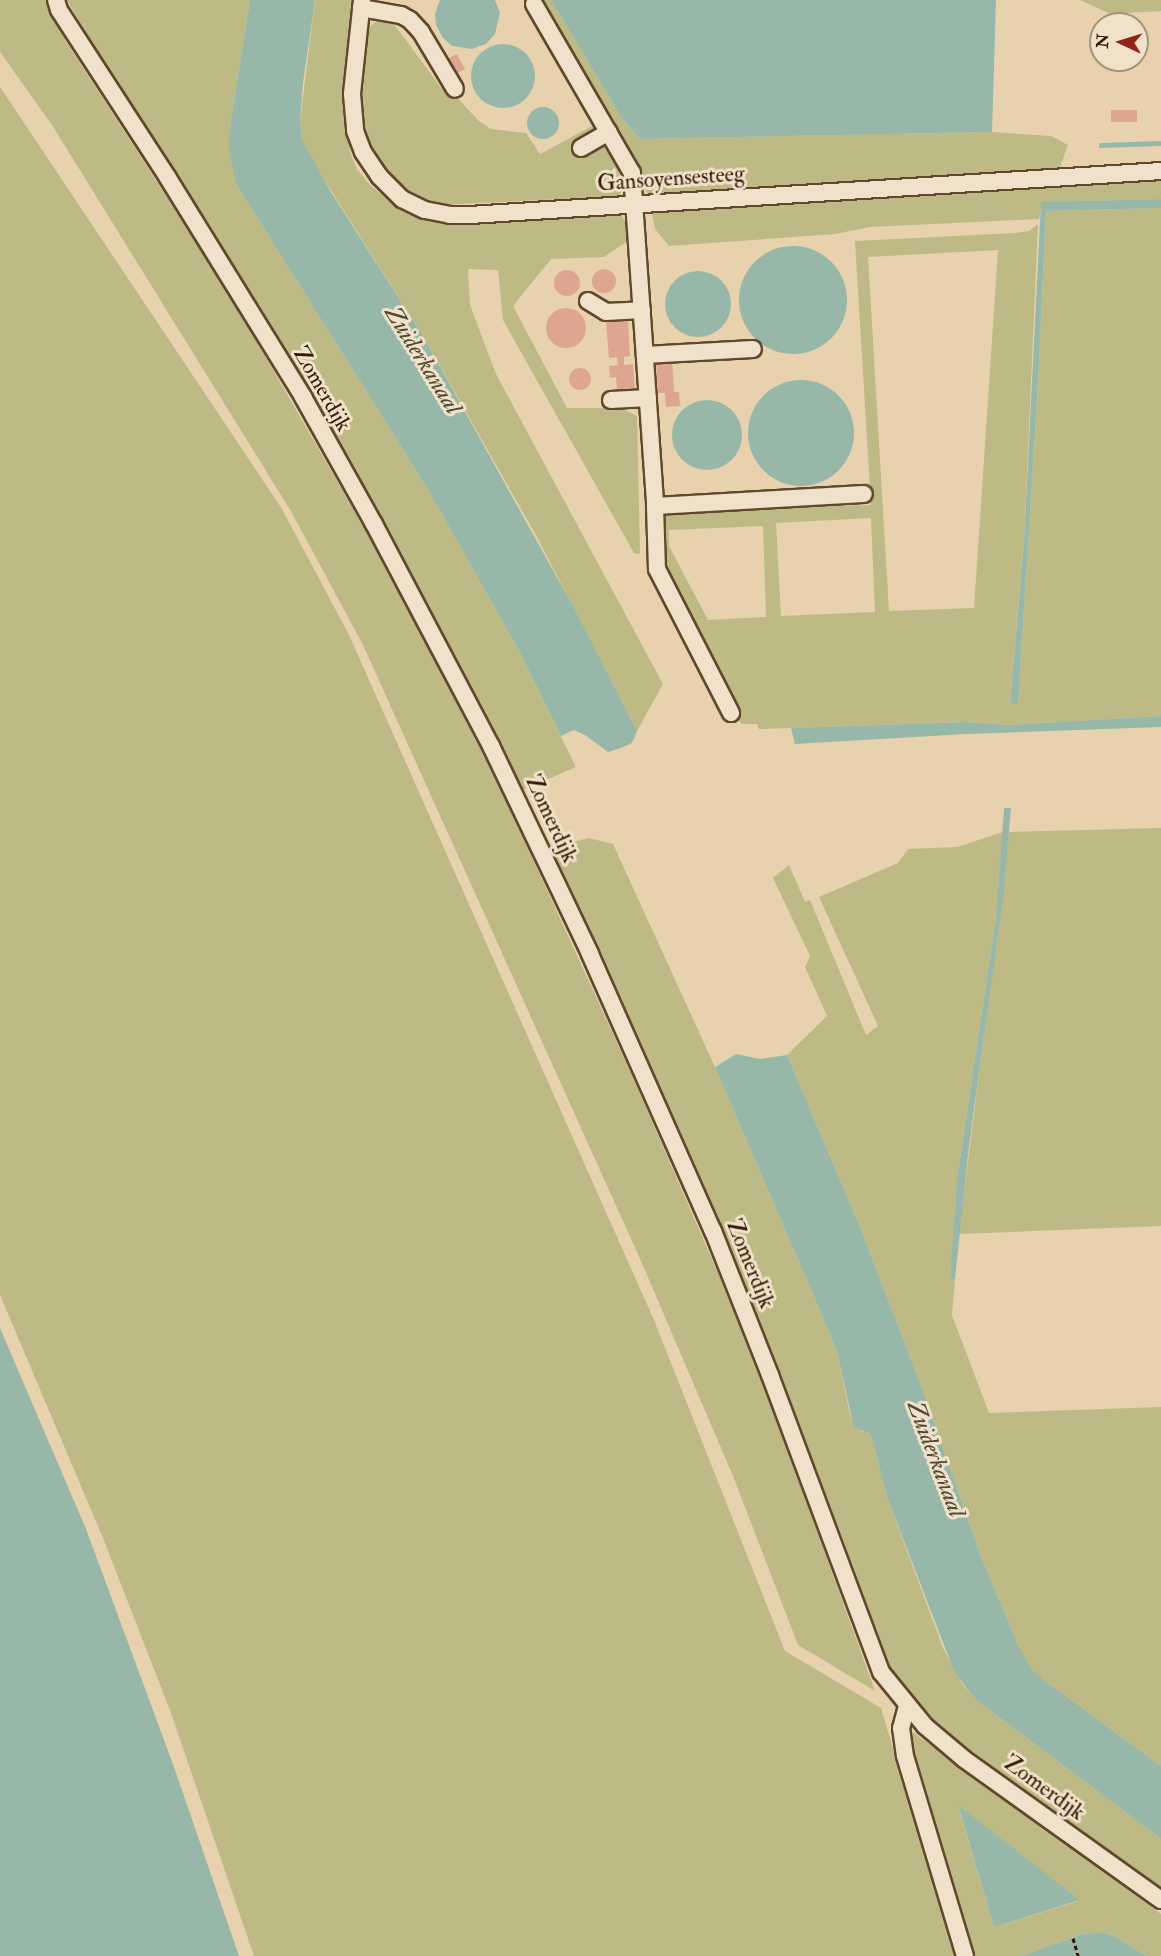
<!DOCTYPE html>
<html>
<head>
<meta charset="utf-8">
<style>
  body { margin:0 }
  #map { position:relative; width:1161px; height:1956px; overflow:hidden; background:#e8d2ad; font-family:"IM FELL Double Pica",serif }
  div>[style] { position:absolute }
  .green>* { inset:0; background:#bdba85 }
  .water>* { inset:0; background:#97b8a9 }
  .round { border-radius:50% }
  .stream>* { height:4.5px; margin:-2.25px; padding:0 2.25px; transform-origin:2.25px; border-radius:2.25px; background:#97b8a9 }
  .building>* { inset:0; background:#dea691; transform-origin:0 0 }
  .path>* { height:3px; margin-top:-1.5px; transform-origin:0; background:repeating-linear-gradient(90deg,#341901 0 4.5px,transparent 0 7.5px) }
  .roads { filter:drop-shadow(2px 0 #61472c) drop-shadow(-2px 0 #61472c) drop-shadow(0 2px #61472c) drop-shadow(0 -2px #61472c) }
  .minor>* { height:16px; margin:-8px; padding:0 8px; transform-origin:8px; border-radius:8px; background:#f0e2ca }
  span { translate:-50% -50%; white-space:nowrap; text-align:center; line-height:1.15; -webkit-text-stroke:6px #f0e2ca; paint-order:stroke }
  .street-label { font-size:22px; color:#341901 }
  .water-label { font-size:24px; color:#524933; font-style:italic }
  .north { position:absolute; left:1089px; top:12px; width:60px; height:60px; box-sizing:border-box; background:#f0e2ca; border:2px solid #a5927a; border-radius:50%; rotate:274deg; font-size:16px; font-weight:700; line-height:24px; text-align:center; color:#341901 }
  .north::after { content:''; display:block; margin:auto; width:21px; height:27px; background:#8f2418; clip-path:polygon(50% 0,100% 100%,50% 72%,0 100%) }
</style>
</head>
<body>
<div id="map">
  <div class="green">
    <i style="clip-path:polygon(0 0,46px 0,65px 40px,187px 228px,257px 342px,379px 554px,491px 768px,630px 1071px,718px 1273px,777px 1420px,875px 1691px,798px 1645px,733px 1476px,641px 1261px,363px 645px,292px 513px,52px 125px,0 52px)"></i>
    <i style="clip-path:polygon(67px 0,250px 0,229px 132px,236px 184px,426px 486px,518px 649px,576px 767px,523px 790px,444px 641px)"></i>
    <i style="clip-path:polygon(315px 0,353px 0,344px 109px,351px 155px,357px 169px,369px 184px,400px 210px,428px 221px,459px 224px,621px 215px,627px 225px,629px 240px,604px 257px,551px 259px,513px 306px,567px 408px,620px 408px,637px 416px,640px 554px,634px 553px,503px 320px,498px 270px,469px 269px,468px 273px,470px 305px,496px 374px,663px 684px,637px 731px,538px 539px,423px 336px,308px 154px,302px 140px,300px 121px)"></i>
    <i style="clip-path:polygon(524px 0,551px 0,621px 117px,640px 139px,992px 132px,1051px 136px,1068px 145px,1060px 167px,1038px 170px,648px 194px,536px 8px)"></i>
    <i style="clip-path:polygon(1080px 0,1161px 0,1161px 11px,1111px 14px)"></i>
    <i style="clip-path:polygon(378px 20px,391px 20px,442px 89px,448px 88px,479px 121px,491px 129px,526px 133px,540px 154px,596px 124px,615px 159px,619px 174px,621px 196px,441px 205px,422px 201px,405px 190px,380px 167px,368px 145px,363px 122px,360px 99px,365px 31px)"></i>
    <i style="clip-path:polygon(0 87px,282px 509px,349px 635px,654px 1320px,785px 1651px,881px 1708px,955px 1956px,254px 1956px,171px 1713px,103px 1538px,0 1295px)"></i>
    <i style="clip-path:polygon(1161px 181px,1161px 199px,1042px 202px,1039px 219px,870px 227px,835px 234px,669px 246px,655px 229px,652px 213px)"></i>
    <i style="clip-path:polygon(evenodd,1161px 208px,1161px 716px,1009px 725px,966px 722px,759px 729px,757px 724px,741px 724px,654px 544px,654px 510px,871px 505px,855px 241px,1016px 233px,1029px 231px,1038px 224px,1024px 541px,1010px 703px,1018px 703px,1038px 385px,1046px 211px,1161px 208px,998px 250px,974px 608px,889px 611px,868px 257px,998px 250px,1161px 208px,871px 518px,875px 612px,781px 616px,776px 523px,871px 518px,1161px 208px,763px 526px,766px 617px,708px 620px,669px 546px,669px 530px,763px 526px)"></i>
    <i style="clip-path:polygon(1161px 828px,1161px 1226px,959px 1234px,1009px 832px)"></i>
    <i style="clip-path:polygon(1003px 832px,996px 917px,957px 1179px,951px 1278px,955px 1279px,952px 1315px,989px 1413px,1161px 1407px,1161px 1766px,1044px 1680px,1031px 1668px,1017px 1643px,980px 1554px,924px 1393px,860px 1227px,787px 1055px,827px 1016px,805px 967px,810px 956px,773px 878px,789px 865px,805px 902px,810px 900px,866px 1035px,878px 1026px,819px 897px,898px 863px,908px 849px,957px 847px)"></i>
    <i style="clip-path:polygon(589px 838px,613px 844px,715px 1067px,831px 1336px,837px 1352px,850px 1415px,861px 1431px,869px 1433px,873px 1441px,887px 1497px,943px 1648px,962px 1683px,975px 1699px,1161px 1839px,1161px 1894px,944px 1734px,919px 1712px,885px 1663px,842px 1536px,656px 1084px,550px 847px)"></i>
    <i style="clip-path:polygon(evenodd,899px 1722px,1161px 1914px,1161px 1956px,1147px 1956px,1114px 1936px,1101px 1932px,1083px 1934px,1021px 1956px,967px 1956px,899px 1722px,958px 1806px,1079px 1900px,1079px 1901px,994px 1927px,958px 1806px)"></i>
  </div>
  <div class="water">
    <i style="clip-path:polygon(250px 0,315px 0,303px 83px,300px 121px,302px 140px,331px 192px,423px 336px,574px 608px,637px 731px,632px 743px,621px 748px,608px 752px,585px 735px,574px 730px,561px 736px,518px 649px,426px 486px,236px 184px,229px 150px,229px 132px)"></i>
    <i style="clip-path:polygon(440px 0,495px 0,500px 13px,495px 34px,486px 44px,472px 49px,452px 46px,443px 38px,436px 25px,435px 14px)"></i>
    <i style="clip-path:polygon(551px 0,996px 0,992px 132px,640px 139px,621px 117px)"></i>
    <i class="round" style="left:471px;top:44px;width:64px;height:64px"></i>
    <i class="round" style="left:527px;top:107px;width:32px;height:32px"></i>
    <i style="clip-path:polygon(1161px 199px,1161px 208px,1046px 211px,1038px 385px,1018px 704px,1010px 704px,1024px 541px,1041px 202px)"></i>
    <i class="round" style="left:739px;top:246px;width:108px;height:108px"></i>
    <i class="round" style="left:665px;top:271px;width:66px;height:66px"></i>
    <i class="round" style="left:748px;top:380px;width:106px;height:106px"></i>
    <i class="round" style="left:672px;top:400px;width:70px;height:70px"></i>
    <i style="clip-path:polygon(1161px 716px,1161px 727px,966px 734px,795px 744px,791px 728px,966px 722px,1009px 725px)"></i>
    <i style="clip-path:polygon(1004px 808px,1011px 808px,1004px 890px,969px 1146px,955px 1279px,950px 1278px,957px 1179px,996px 917px)"></i>
    <i style="clip-path:polygon(736px 1054px,760px 1059px,787px 1055px,860px 1227px,924px 1393px,980px 1554px,1017px 1643px,1031px 1668px,1044px 1680px,1161px 1766px,1161px 1839px,975px 1699px,954px 1671px,887px 1497px,873px 1441px,869px 1433px,854px 1428px,837px 1352px,831px 1336px,715px 1067px)"></i>
    <i style="clip-path:polygon(0 1328px,86px 1529px,174px 1767px,239px 1956px,0 1956px)"></i>
    <i style="clip-path:polygon(958px 1805px,1080px 1900px,994px 1927px)"></i>
    <i style="clip-path:polygon(1101px 1932px,1114px 1936px,1147px 1956px,1021px 1956px,1083px 1934px)"></i>
  </div>
  <div class="stream">
    <i style="left:1101px;top:145px;width:60px;rotate:-1.9deg"></i>
  </div>
  <div class="building">
    <i style="left:457px;top:54px;width:17px;height:13px;rotate:62deg"></i>
    <i style="left:1137px;top:110px;width:12px;height:26px;rotate:90deg"></i>
    <i class="round" style="left:592px;top:269px;width:24px;height:24px"></i>
    <i class="round" style="left:554px;top:270px;width:26px;height:26px"></i>
    <i class="round" style="left:546px;top:308px;width:40px;height:40px"></i>
    <i style="clip-path:polygon(628px 321px,630px 356px,624px 357px,624px 365px,633px 364px,635px 391px,617px 392px,616px 377px,610px 378px,609px 366px,618px 365px,617px 357px,609px 358px,606px 322px)"></i>
    <i style="clip-path:polygon(672px 358px,674px 392px,679px 392px,680px 406px,666px 407px,665px 393px,658px 393px,656px 359px)"></i>
    <i class="round" style="left:569px;top:368px;width:22px;height:22px"></i>
  </div>
  <div class="path">
    <i style="left:1073px;top:1938px;width:19px;rotate:74deg"></i>
  </div>
  <div class="roads">
    <div class="minor">
      <i style="left:56px;top:0;width:10px;rotate:73deg"></i>
      <i style="left:59px;top:10px;width:200px;rotate:57deg"></i>
      <i style="left:168px;top:178px;width:257px;rotate:58.3deg"></i>
      <i style="left:303px;top:397px;width:145px;rotate:60.8deg"></i>
      <i style="left:374px;top:524px;width:251px;rotate:62.2deg"></i>
      <i style="left:491px;top:746px;width:230px;rotate:64.5deg"></i>
      <i style="left:590px;top:954px;width:303px;rotate:66.1deg"></i>
      <i style="left:713px;top:1231px;width:155px;rotate:68.4deg"></i>
      <i style="left:770px;top:1375px;width:317px;rotate:69.5deg"></i>
      <i style="left:881px;top:1672px;width:70px;rotate:50.8deg"></i>
      <i style="left:925px;top:1726px;width:51px;rotate:40.2deg"></i>
      <i style="left:964px;top:1759px;width:242px;rotate:35.6deg"></i>
      <i style="left:362px;top:0;width:95px;rotate:96.1deg"></i>
      <i style="left:352px;top:94px;width:37px;rotate:85deg"></i>
      <i style="left:355px;top:131px;width:22px;rotate:69deg"></i>
      <i style="left:363px;top:152px;width:29px;rotate:56deg"></i>
      <i style="left:379px;top:176px;width:33px;rotate:45deg"></i>
      <i style="left:402px;top:199px;width:25px;rotate:26deg"></i>
      <i style="left:425px;top:210px;width:25px;rotate:11deg"></i>
      <i style="left:450px;top:215px;width:20px"></i>
      <i style="left:470px;top:215px;width:692px;rotate:-3.64deg"></i>
      <i style="left:534px;top:4px;width:195px;rotate:59.9deg"></i>
      <i style="left:632px;top:173px;width:334px;rotate:86deg"></i>
      <i style="left:655px;top:506px;width:209px;rotate:-3.3deg"></i>
      <i style="left:361px;top:8px;width:41px;rotate:9.9deg"></i>
      <i style="left:401px;top:15px;width:10px;rotate:29deg"></i>
      <i style="left:410px;top:20px;width:16px;rotate:47deg"></i>
      <i style="left:421px;top:32px;width:66px;rotate:59.2deg"></i>
      <i style="left:581px;top:148px;width:32px;rotate:-30deg"></i>
      <i style="left:588px;top:301px;width:21px;rotate:31deg"></i>
      <i style="left:606px;top:312px;width:36px;rotate:-3deg"></i>
      <i style="left:645px;top:355px;width:108px;rotate:-3.2deg"></i>
      <i style="left:611px;top:400px;width:37px;rotate:-3deg"></i>
      <i style="left:655px;top:506px;width:63px;rotate:88.2deg"></i>
      <i style="left:657px;top:569px;width:162px;rotate:62.8deg"></i>
      <i style="left:907px;top:1706px;width:23px;rotate:105deg"></i>
      <i style="left:901px;top:1728px;width:28px;rotate:82deg"></i>
      <i style="left:905px;top:1756px;width:209px;rotate:73.3deg"></i>
    </div>
  </div>
  <div class="street-label">
    <span style="left:671px;top:179px;rotate:-4deg">Gansoyensesteeg</span>
    <span style="left:322px;top:389px;rotate:60deg">Zomerdijk</span>
    <span style="left:551px;top:819px;rotate:65deg">Zomerdijk</span>
    <span style="left:750px;top:1264px;rotate:68deg">Zomerdijk</span>
    <span style="left:1044px;top:1788px;rotate:36deg">Zomerdijk</span>
  </div>
  <div class="water-label">
    <span style="left:423px;top:360px;rotate:58deg">Zuiderkanaal</span>
    <span style="left:936px;top:1459px;rotate:69deg">Zuiderkanaal</span>
  </div>
  <div class="north">N</div>
</div>
</body>
</html>
